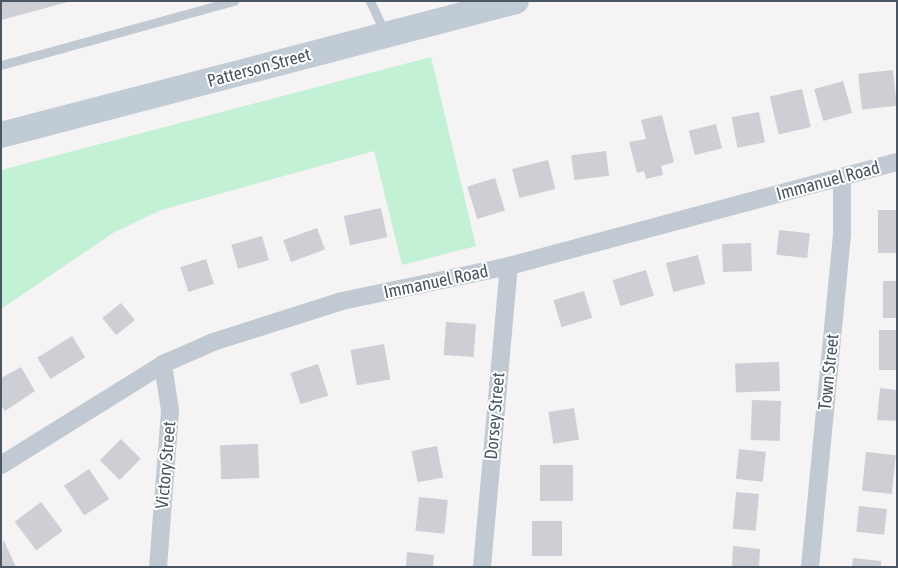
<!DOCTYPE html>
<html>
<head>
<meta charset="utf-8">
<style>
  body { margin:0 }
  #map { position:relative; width:898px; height:568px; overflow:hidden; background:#f5f3f3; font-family:"Asap Condensed",sans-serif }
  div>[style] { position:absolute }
  .green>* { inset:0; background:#c3f1d5 }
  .building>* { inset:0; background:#cdcfd5; transform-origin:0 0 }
  .service>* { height:9px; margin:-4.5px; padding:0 4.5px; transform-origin:4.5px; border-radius:4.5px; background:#c1cad2 }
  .minor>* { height:18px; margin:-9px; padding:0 9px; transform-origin:9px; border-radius:9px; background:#c1cad2 }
  .secondary>* { height:26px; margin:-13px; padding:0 13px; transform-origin:13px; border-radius:13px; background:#c1cbd6 }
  span { translate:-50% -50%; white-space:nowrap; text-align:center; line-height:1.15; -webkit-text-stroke:4px #fff; paint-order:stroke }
  .street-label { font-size:18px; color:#4a5661 }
  .frame { position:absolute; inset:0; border:2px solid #4a5661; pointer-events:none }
</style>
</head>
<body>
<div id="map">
  <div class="green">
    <i style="clip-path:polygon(431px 57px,476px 246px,402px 265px,374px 151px,161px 210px,113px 233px,1px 309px,1px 170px)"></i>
  </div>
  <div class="building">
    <i style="clip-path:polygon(1px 1px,68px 1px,68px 2px,1px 20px)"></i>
    <i style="left:893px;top:70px;width:36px;height:35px;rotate:84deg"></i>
    <i style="left:843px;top:81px;width:33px;height:30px;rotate:74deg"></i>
    <i style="left:802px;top:89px;width:39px;height:33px;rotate:77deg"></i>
    <i style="left:759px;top:112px;width:31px;height:28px;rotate:79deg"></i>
    <i style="clip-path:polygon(662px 115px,674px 162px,661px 166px,663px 175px,646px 179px,644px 171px,637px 173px,629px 142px,646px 139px,641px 120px)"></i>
    <i style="left:716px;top:124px;width:25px;height:28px;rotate:76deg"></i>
    <i style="left:606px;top:151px;width:25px;height:35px;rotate:83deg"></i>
    <i style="left:548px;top:160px;width:30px;height:37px;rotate:76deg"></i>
    <i style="left:495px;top:178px;width:34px;height:29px;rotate:73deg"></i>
    <i style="left:381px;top:208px;width:30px;height:38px;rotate:78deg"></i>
    <i style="left:897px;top:210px;width:43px;height:19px;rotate:90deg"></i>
    <i style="left:317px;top:228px;width:23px;height:36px;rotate:70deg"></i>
    <i style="left:779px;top:230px;width:31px;height:25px;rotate:6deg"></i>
    <i style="left:262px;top:236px;width:25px;height:32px;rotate:74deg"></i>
    <i style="left:751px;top:243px;width:28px;height:29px;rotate:88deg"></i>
    <i style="left:698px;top:255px;width:30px;height:33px;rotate:76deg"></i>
    <i style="left:206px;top:259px;width:26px;height:27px;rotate:72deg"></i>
    <i style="left:646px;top:270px;width:27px;height:35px;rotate:73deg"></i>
    <i style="left:883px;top:281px;width:14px;height:37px"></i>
    <i style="left:584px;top:291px;width:28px;height:32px;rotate:73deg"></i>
    <i style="left:121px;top:303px;width:22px;height:24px;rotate:51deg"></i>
    <i style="left:446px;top:322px;width:30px;height:33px;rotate:4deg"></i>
    <i style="left:879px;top:330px;width:18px;height:40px"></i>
    <i style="left:72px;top:336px;width:25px;height:41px;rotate:58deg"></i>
    <i style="left:384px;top:344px;width:36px;height:34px;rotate:80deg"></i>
    <i style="left:779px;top:362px;width:29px;height:44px;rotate:88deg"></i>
    <i style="left:318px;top:364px;width:33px;height:29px;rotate:72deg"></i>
    <i style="clip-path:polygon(21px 367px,35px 391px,5px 411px,1px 405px,1px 378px)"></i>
    <i style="clip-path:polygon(880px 388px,897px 390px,897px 421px,877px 420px)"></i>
    <i style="left:752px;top:400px;width:29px;height:40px;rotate:2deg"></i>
    <i style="left:574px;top:408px;width:32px;height:26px;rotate:81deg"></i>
    <i style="left:121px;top:439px;width:28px;height:30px;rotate:45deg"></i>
    <i style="left:258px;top:444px;width:34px;height:38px;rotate:88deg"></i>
    <i style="left:437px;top:446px;width:32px;height:26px;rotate:79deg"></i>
    <i style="left:739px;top:449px;width:27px;height:30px;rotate:6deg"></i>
    <i style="left:866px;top:452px;width:30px;height:39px;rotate:6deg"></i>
    <i style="left:540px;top:465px;width:33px;height:36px"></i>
    <i style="left:89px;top:469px;width:36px;height:30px;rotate:56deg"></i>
    <i style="left:736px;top:492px;width:23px;height:37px;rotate:5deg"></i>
    <i style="left:419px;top:497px;width:29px;height:34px;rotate:6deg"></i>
    <i style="left:41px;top:502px;width:36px;height:33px;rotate:53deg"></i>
    <i style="left:859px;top:506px;width:28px;height:26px;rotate:6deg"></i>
    <i style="left:532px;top:521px;width:30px;height:35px"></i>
    <i style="clip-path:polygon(3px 539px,16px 567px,1px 567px)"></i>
    <i style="clip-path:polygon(733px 546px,760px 549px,759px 567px,732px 567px)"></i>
    <i style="clip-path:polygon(407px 552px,434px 555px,433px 567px,406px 567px)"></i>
    <i style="clip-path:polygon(853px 558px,881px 561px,881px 567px,852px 567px)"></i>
  </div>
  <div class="service">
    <i style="left:370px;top:1px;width:35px;rotate:65deg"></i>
    <i style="left:1px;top:65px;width:242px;rotate:-15.4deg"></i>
  </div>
  <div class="minor">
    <i style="left:1px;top:465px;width:191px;rotate:-31.9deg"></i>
    <i style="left:163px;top:364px;width:55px;rotate:-23.7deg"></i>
    <i style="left:213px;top:342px;width:135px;rotate:-17.6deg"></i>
    <i style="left:342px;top:301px;width:171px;rotate:-11.8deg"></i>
    <i style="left:509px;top:266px;width:402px;rotate:-15deg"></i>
    <i style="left:158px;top:567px;width:157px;rotate:-85.6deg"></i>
    <i style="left:170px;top:410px;width:47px;rotate:-98.7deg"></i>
    <i style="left:482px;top:567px;width:302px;rotate:-84.9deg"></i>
    <i style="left:810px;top:567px;width:335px;rotate:-84.5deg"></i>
    <i style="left:842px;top:234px;width:57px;rotate:-90deg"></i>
  </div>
  <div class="secondary">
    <i style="left:1px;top:135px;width:532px;rotate:-14.58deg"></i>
  </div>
  <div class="street-label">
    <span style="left:259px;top:68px;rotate:-15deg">Patterson Street</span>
    <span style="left:828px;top:181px;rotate:-15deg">Immanuel Road</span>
    <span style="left:436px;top:282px;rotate:-12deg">Immanuel Road</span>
    <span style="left:829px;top:372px;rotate:-84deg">Town Street</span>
    <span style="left:495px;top:416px;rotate:-85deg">Dorsey Street</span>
    <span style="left:166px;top:465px;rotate:-85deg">Victory Street</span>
  </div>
  <div class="frame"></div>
</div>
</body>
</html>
